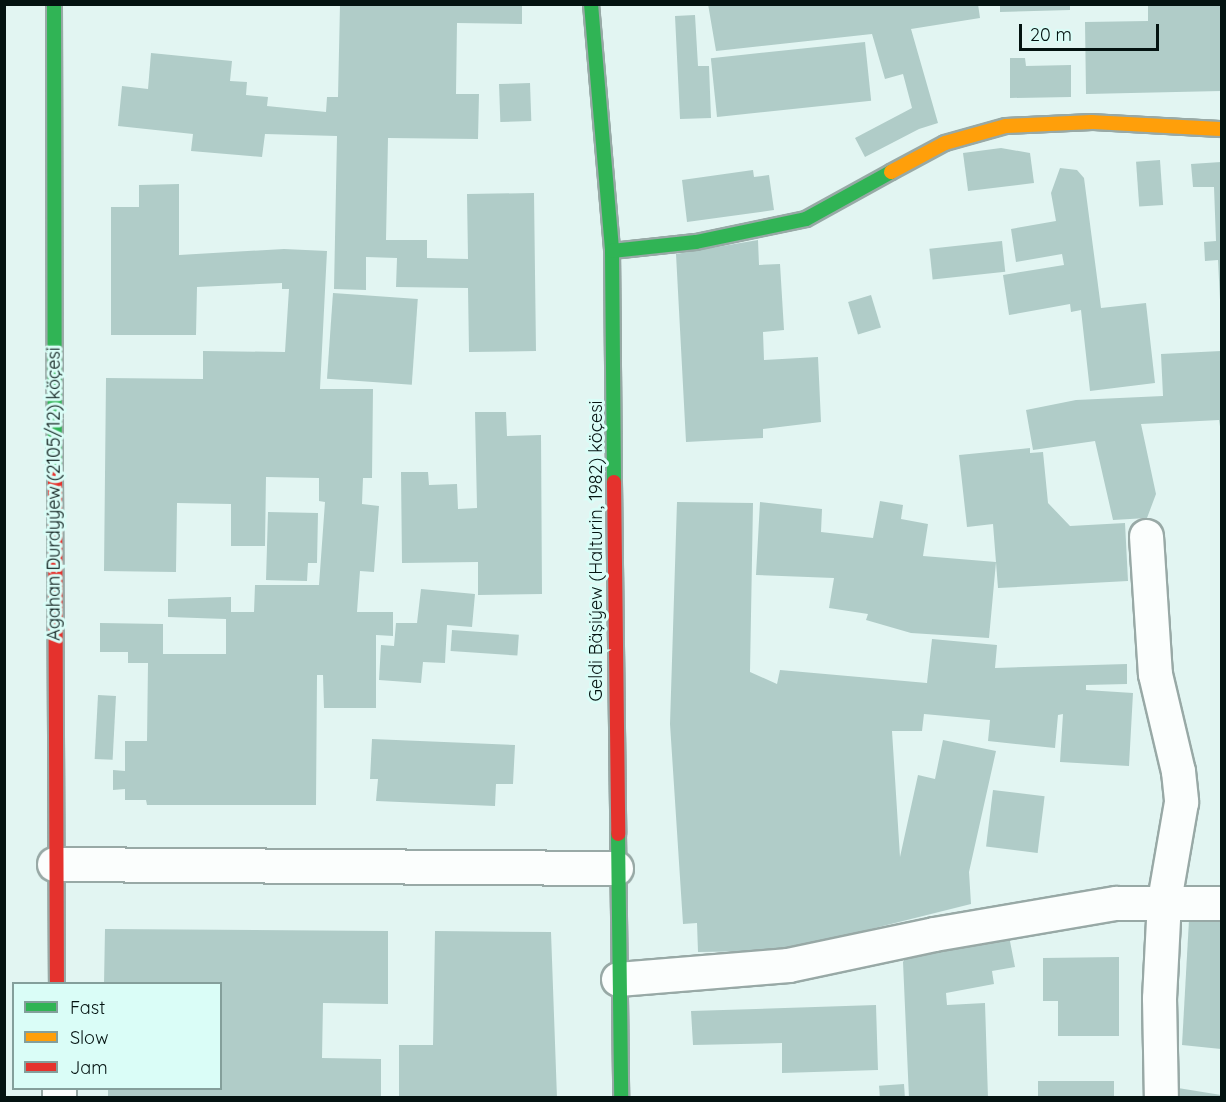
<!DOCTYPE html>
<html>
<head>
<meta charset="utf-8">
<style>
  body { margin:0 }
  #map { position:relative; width:1226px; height:1102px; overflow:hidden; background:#e2f5f2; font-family:Quicksand,sans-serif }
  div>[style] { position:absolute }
  .building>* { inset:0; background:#b0ccc8; transform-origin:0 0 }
  .roads { filter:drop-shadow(2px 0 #98a9a6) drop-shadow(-2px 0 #98a9a6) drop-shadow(0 2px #98a9a6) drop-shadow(0 -2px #98a9a6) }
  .street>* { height:33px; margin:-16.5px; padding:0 16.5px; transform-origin:16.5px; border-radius:16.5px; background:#fbfefd }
  .fast>* { height:14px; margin:-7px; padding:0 7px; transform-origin:7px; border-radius:7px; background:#30b455 }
  .slow>* { height:14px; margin:-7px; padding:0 7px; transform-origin:7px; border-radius:7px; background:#ff9f0a }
  .jam>* { height:14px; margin:-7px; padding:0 7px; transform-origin:7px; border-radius:7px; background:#e5322d }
  span { translate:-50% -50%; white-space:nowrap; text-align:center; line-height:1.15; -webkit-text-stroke:6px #dafdf7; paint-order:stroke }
  .street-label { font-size:18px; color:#041311 }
  .frame { position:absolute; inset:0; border:6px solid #041311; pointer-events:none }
  .legend { position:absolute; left:12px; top:982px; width:210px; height:108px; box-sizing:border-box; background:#dafdf7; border:2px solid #849f9b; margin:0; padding:8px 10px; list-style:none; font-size:18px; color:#041311 }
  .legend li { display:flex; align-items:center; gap:12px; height:30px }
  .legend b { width:30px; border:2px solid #849f9b }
  .scale { position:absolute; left:1019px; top:24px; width:140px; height:27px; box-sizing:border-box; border:3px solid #041311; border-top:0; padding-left:8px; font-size:18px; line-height:21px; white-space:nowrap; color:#041311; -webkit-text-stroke:4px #dafdf7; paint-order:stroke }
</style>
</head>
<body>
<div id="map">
  <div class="building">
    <i style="clip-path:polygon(340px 4px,522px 4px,522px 24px,457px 23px,456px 94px,479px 94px,478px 139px,388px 138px,386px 240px,427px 240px,427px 258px,468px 259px,467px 194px,534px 193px,536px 351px,469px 352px,468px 288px,396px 287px,397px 258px,366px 257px,366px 290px,334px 289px,337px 136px,265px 134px,262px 157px,191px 151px,193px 134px,118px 126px,122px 86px,148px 89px,151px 53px,232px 61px,230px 81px,247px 82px,246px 95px,268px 97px,267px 106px,326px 112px,327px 97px,338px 97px)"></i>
    <i style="clip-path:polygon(708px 4px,978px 4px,980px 18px,911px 29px,938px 123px,919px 129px,865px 157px,855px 138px,912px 108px,903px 74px,885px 79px,872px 34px,716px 51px)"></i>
    <i style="clip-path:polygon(1000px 4px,1070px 4px,1070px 10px,1000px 12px)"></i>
    <i style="clip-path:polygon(1148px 4px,1221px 4px,1221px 91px,1086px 94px,1085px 22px,1148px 21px)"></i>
    <i style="clip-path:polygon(695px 15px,698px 66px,709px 66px,711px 118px,680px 119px,675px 16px)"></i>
    <i style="left:865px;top:42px;width:59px;height:155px;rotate:84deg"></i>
    <i style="clip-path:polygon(1010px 58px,1025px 58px,1026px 66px,1071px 65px,1071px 97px,1010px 98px)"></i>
    <i style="left:530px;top:83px;width:38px;height:31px;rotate:88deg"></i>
    <i style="clip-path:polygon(1001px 148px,1030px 153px,1034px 183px,968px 191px,963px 153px)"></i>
    <i style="left:1160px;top:160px;width:45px;height:24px;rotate:86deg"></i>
    <i style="clip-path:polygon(1221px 162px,1221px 300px,1220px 300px,1218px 260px,1205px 261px,1204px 242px,1216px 241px,1214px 187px,1193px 187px,1191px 164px)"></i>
    <i style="clip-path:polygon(1060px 168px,1077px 170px,1084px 178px,1101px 308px,1146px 303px,1155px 383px,1090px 391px,1081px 310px,1071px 312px,1070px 304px,1009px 315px,1003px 275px,1064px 265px,1062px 254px,1016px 262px,1011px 229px,1056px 221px,1051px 193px)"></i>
    <i style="clip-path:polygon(753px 170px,754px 177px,769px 175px,774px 210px,687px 222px,682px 180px)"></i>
    <i style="clip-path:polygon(179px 184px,179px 255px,284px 249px,327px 251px,320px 389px,373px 389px,372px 478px,363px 478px,362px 504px,379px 506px,374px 572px,360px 571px,357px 612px,393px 612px,393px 636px,376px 635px,376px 708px,324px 708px,323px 675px,317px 675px,316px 805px,147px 805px,146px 800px,125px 800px,125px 789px,113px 790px,113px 770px,125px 771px,125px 741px,147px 741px,148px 663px,128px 663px,128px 652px,100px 652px,100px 623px,163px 624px,163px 654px,226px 654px,226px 619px,168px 617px,168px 599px,231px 597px,231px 612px,254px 612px,255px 585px,319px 585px,325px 502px,319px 501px,319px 478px,266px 477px,265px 546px,231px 546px,231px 504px,177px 503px,176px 572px,104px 571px,106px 378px,203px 379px,203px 351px,285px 352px,289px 289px,282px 289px,282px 283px,197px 287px,196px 335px,111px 335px,111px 207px,139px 207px,139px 185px)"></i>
    <i style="clip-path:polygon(758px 240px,759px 265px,780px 264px,784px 330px,763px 332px,764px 360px,818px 357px,821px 422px,763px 429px,763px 438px,686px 442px,676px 254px)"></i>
    <i style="left:1002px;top:241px;width:31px;height:73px;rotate:84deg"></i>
    <i style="left:333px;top:293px;width:85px;height:86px;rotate:4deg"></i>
    <i style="left:871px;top:295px;width:34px;height:24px;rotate:73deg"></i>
    <i style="clip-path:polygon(1221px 351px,1221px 433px,1219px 420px,1141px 424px,1156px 494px,1147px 518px,1113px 520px,1095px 441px,1033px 450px,1026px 410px,1076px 400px,1163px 396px,1161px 354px)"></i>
    <i style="clip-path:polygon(475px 412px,506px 412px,507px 436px,541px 435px,542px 594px,478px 595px,478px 562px,402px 563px,401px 472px,428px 472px,429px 485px,457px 484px,458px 509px,477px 508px)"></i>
    <i style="clip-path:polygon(1030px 448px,1030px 453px,1043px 452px,1048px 503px,1070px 526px,1125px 523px,1128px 581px,998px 588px,993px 524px,967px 527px,959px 455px)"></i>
    <i style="clip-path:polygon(880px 501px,903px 505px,901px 519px,928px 524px,923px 556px,996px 562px,989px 638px,911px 633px,866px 620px,868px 614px,829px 608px,834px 578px,756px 575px,760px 502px,822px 509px,821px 532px,873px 538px)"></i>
    <i style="clip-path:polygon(677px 502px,753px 503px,750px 672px,777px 684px,780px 670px,927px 683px,932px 639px,997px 645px,995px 668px,1127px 664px,1127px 684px,1086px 685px,1086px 690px,1133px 693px,1129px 766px,1060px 762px,1063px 714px,1058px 715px,1055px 748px,988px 741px,990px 720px,924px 714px,922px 731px,892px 731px,900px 857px,918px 775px,935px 779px,943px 740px,996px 751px,969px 872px,971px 904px,807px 945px,766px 951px,698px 952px,697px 923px,683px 924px,670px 724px)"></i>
    <i style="clip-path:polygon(268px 512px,318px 513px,317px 563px,308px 563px,307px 581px,266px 580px)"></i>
    <i style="clip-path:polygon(421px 589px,475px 594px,472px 627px,447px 625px,445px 663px,423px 662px,421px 683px,379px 680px,381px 645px,394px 646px,396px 623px,417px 623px)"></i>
    <i style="left:452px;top:630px;width:67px;height:21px;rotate:4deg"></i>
    <i style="left:98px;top:695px;width:18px;height:64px;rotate:3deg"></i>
    <i style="clip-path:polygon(372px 739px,515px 745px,513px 784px,496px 784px,495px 806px,376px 801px,378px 779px,370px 779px)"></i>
    <i style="left:993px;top:790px;width:52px;height:57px;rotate:7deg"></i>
    <i style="clip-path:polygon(1189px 920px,1221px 921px,1221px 1049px,1182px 1045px)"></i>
    <i style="clip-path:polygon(105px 929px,388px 931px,388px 1004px,323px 1003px,322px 1058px,381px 1059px,381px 1098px,108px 1098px,108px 1089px,220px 1089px,220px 984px,104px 984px)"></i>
    <i style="clip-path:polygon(435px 931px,551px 932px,557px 1098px,399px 1098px,399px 1045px,433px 1045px)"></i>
    <i style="clip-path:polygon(1008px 931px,1015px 967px,992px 971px,994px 984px,946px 993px,947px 1005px,985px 1003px,988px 1098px,909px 1098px,903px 962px,910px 950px)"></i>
    <i style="clip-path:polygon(1119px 957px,1119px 1036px,1058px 1036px,1058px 1001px,1043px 1001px,1043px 958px)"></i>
    <i style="clip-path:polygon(876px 1005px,878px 1070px,782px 1073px,782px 1043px,693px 1045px,691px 1011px)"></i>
    <i style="left:1114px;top:1081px;width:17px;height:76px;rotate:90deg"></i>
    <i style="left:904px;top:1084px;width:14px;height:25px;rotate:86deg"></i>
    <i style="clip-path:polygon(1178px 1088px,1221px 1095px,1221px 1098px,1179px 1098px)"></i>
  </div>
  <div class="roads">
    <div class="street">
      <i style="left:1146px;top:536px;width:138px;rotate:86.3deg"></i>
      <i style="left:1155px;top:674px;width:100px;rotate:76.7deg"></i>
      <i style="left:1178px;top:771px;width:31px;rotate:84deg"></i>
      <i style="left:1181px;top:802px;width:99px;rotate:99.8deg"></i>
      <i style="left:1164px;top:900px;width:98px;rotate:92.9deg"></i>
      <i style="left:1159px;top:998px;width:100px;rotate:88.9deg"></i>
      <i style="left:54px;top:864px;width:562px;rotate:0.41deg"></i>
      <i style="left:618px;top:979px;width:171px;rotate:-4.7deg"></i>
      <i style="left:788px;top:965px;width:149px;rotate:-12deg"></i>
      <i style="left:934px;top:934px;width:185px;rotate:-9.7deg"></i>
      <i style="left:1116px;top:903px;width:106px"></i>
      <i style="left:59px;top:1088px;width:10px;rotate:90deg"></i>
    </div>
    <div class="fast">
      <i style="left:54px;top:4px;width:470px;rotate:89.9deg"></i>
      <i style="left:591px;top:4px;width:248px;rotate:85.1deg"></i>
      <i style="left:612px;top:251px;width:231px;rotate:89.5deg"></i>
      <i style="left:612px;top:251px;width:84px;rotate:-6.1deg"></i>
      <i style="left:696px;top:242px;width:112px;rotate:-11.8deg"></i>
      <i style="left:806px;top:219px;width:97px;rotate:-28.9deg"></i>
      <i style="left:618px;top:834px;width:264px;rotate:89.3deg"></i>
    </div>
    <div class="slow">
      <i style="left:891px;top:172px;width:61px;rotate:-28.2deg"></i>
      <i style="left:945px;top:143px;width:63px;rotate:-15.6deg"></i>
      <i style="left:1006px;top:126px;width:86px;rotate:-2.7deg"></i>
      <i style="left:1092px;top:122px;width:130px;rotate:3.1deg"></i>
    </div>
    <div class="jam">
      <i style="left:55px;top:474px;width:510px;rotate:89.78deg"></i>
      <i style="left:614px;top:482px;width:352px;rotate:89.3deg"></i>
    </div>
  </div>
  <div class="street-label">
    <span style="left:54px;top:494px;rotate:-90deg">Agahan Durdyýew (2105/12) köçesi</span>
    <span style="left:596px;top:551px;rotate:-90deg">Geldi Bäşiýew (Halturin, 1982) köçesi</span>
  </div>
  <div class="frame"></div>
  <ul class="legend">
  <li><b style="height:8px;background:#30b455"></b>Fast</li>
  <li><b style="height:8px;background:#ff9f0a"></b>Slow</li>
  <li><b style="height:8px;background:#e5322d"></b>Jam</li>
  </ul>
  <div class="scale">20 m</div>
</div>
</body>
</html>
